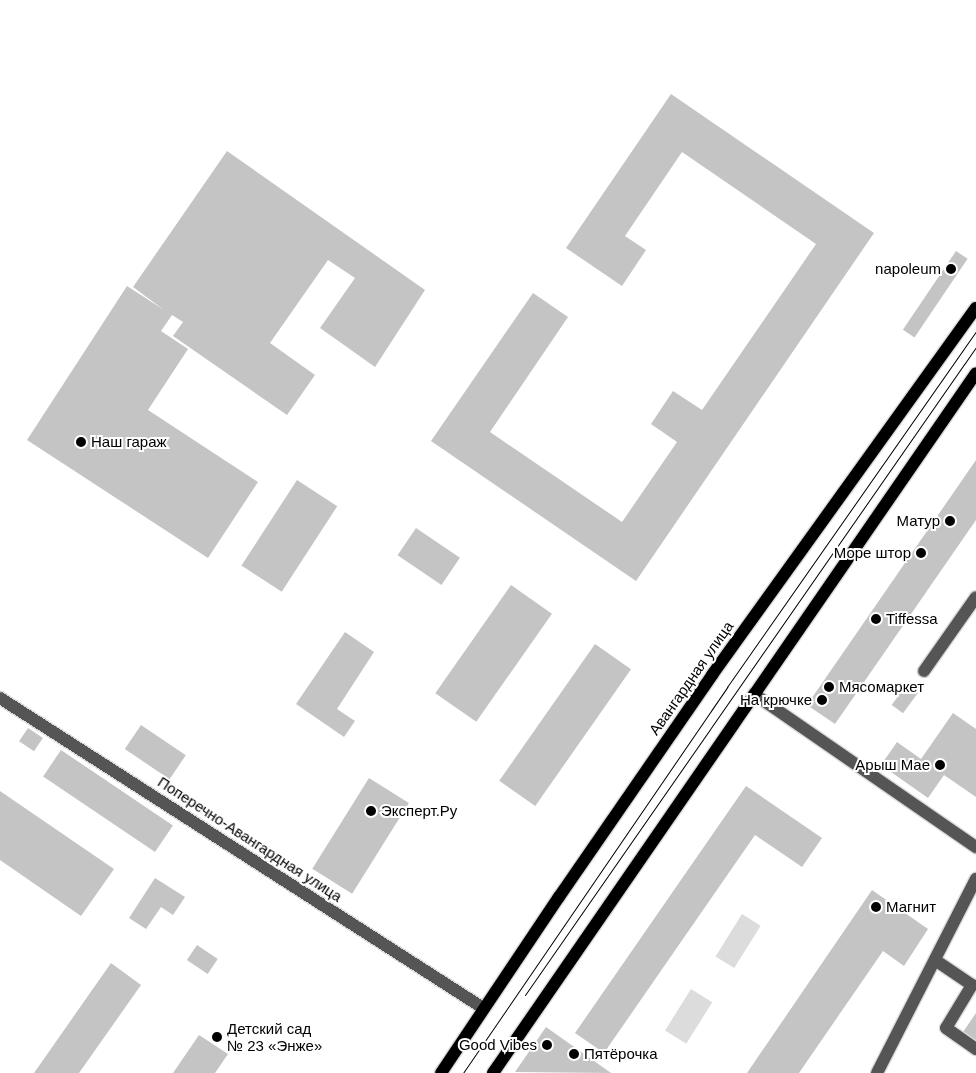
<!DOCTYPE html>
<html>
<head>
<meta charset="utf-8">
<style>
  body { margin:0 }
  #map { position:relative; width:976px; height:1073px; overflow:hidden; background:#fff; font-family:Arial,sans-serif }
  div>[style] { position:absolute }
  .green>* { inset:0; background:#dcdcdc; transform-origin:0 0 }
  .building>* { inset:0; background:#c4c4c4; transform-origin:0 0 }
  .roads { filter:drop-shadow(1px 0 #dbdbdb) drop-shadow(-1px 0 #dbdbdb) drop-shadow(0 1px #dbdbdb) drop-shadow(0 -1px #dbdbdb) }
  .minor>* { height:12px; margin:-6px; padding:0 6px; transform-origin:6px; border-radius:6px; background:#555 }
  .major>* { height:12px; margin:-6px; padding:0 6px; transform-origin:6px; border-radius:6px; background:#000 }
  .tram>* { height:1px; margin:-0.5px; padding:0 0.5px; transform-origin:0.5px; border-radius:0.5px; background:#000 }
  .dots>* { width:14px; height:14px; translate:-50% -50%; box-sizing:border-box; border:2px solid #fff; border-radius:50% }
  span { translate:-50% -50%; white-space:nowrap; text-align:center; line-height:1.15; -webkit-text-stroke:4px #fff; paint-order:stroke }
  .poi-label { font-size:15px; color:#000 }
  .right { translate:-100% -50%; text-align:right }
  .left { translate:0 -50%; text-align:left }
  .street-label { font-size:15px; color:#000 }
</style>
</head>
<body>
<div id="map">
  <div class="green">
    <i style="left:742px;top:914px;width:22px;height:50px;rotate:32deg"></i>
    <i style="left:691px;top:989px;width:25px;height:49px;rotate:32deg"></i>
  </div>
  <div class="building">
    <i style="clip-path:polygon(671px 94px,874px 233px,636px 581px,431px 441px,533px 293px,568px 317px,490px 432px,622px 522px,677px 442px,651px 424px,673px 391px,702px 410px,816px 244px,682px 152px,625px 236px,646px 250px,622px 286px,566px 248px)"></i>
    <i style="clip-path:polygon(227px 151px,425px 290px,375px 367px,320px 328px,355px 278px,328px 260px,270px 343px,315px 375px,287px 415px,173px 336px,183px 322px,172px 315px,161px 331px,188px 349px,148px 410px,258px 482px,208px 558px,27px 440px,127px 286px,164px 310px,133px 287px)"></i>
    <i style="left:956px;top:251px;width:14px;height:95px;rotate:34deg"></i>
    <i style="clip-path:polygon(976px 460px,976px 520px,835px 724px,807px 705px)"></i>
    <i style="left:297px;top:480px;width:48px;height:102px;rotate:33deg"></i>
    <i style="left:416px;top:528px;width:53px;height:33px;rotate:34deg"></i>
    <i style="left:511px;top:585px;width:50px;height:132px;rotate:35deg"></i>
    <i style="clip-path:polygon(345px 632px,374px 652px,337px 709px,355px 721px,344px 737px,296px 704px)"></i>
    <i style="left:595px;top:644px;width:44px;height:167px;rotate:35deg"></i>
    <i style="left:907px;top:684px;width:14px;height:26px;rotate:36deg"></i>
    <i style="clip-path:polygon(953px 713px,976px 729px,976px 797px,944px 775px,928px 798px,881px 765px,897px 742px,921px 759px)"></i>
    <i style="left:141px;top:725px;width:54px;height:29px;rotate:34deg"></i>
    <i style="left:28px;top:728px;width:18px;height:16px;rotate:34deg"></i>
    <i style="left:61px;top:750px;width:135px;height:32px;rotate:34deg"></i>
    <i style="left:369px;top:778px;width:47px;height:107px;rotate:32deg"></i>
    <i style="clip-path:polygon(746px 786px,822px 838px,802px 867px,755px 835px,604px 1053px,575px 1033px)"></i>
    <i style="clip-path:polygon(0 791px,114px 869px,81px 916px,0 860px)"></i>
    <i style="clip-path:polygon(155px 878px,185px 897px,173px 915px,161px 907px,146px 929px,129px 918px)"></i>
    <i style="clip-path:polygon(872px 890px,928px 929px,904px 966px,883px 951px,799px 1073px,747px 1073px)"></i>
    <i style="left:197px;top:945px;width:25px;height:18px;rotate:34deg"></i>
    <i style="clip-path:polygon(111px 963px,141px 985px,79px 1073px,34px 1073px)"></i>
    <i style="clip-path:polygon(976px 1013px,976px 1041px,963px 1032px)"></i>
    <i style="clip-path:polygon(546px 1027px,611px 1073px,515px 1072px)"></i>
    <i style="clip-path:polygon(199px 1035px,228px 1054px,215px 1073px,173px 1073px)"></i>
  </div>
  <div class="roads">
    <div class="minor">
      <i style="left:924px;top:671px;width:90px;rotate:-54.9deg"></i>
      <i style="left:754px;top:694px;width:270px;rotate:34.6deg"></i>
      <i style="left:0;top:698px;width:574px;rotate:32.69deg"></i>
      <i style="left:935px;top:960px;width:45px;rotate:34deg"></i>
      <i style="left:972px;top:985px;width:50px;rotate:121.2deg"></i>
      <i style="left:946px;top:1028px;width:37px;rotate:35deg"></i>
      <i style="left:877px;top:1073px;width:218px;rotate:-63deg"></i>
    </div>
    <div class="major">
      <i style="left:441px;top:1073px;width:212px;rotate:-56.2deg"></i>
      <i style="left:559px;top:897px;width:270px;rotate:-55.4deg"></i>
      <i style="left:712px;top:675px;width:452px;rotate:-54.3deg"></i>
      <i style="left:493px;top:1073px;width:850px;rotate:-55.39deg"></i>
    </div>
  </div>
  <div class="tram">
    <i style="left:525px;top:995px;width:789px;rotate:-55.16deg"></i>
    <i style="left:463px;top:1073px;width:468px;rotate:-55.6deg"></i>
    <i style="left:727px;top:687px;width:434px;rotate:-55deg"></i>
  </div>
  <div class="dots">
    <i style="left:951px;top:269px;background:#000"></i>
    <i style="left:81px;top:442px;background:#000"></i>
    <i style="left:950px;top:521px;background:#000"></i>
    <i style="left:921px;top:553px;background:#000"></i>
    <i style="left:876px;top:619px;background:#000"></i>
    <i style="left:829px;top:687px;background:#000"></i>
    <i style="left:822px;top:700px;background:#000"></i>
    <i style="left:940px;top:765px;background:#000"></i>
    <i style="left:371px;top:811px;background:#000"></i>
    <i style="left:876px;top:907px;background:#000"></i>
    <i style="left:217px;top:1037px;background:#000"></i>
    <i style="left:547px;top:1045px;background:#000"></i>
    <i style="left:574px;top:1054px;background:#000"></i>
  </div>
  <div class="poi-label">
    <span class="right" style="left:941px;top:269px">napoleum</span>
    <span class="left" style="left:91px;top:442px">Наш гараж</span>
    <span class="right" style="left:940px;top:521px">Матур</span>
    <span class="right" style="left:911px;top:553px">Море штор</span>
    <span class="left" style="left:886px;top:619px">Tiffessa</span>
    <span class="left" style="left:839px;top:687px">Мясомаркет</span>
    <span class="right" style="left:812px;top:700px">На крючке</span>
    <span class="right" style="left:930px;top:765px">Арыш Мае</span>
    <span class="left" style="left:381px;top:811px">Эксперт.Ру</span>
    <span class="left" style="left:886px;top:907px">Магнит</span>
    <span class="left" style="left:227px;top:1037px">Детский сад<br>№ 23 «Энже»</span>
    <span class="right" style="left:537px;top:1045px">Good Vibes</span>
    <span class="left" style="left:584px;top:1054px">Пятёрочка</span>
  </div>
  <div class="street-label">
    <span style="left:691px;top:678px;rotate:-55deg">Авангардная улица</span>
    <span style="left:250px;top:839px;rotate:33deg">Поперечно-Авангардная улица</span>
  </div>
</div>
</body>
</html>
